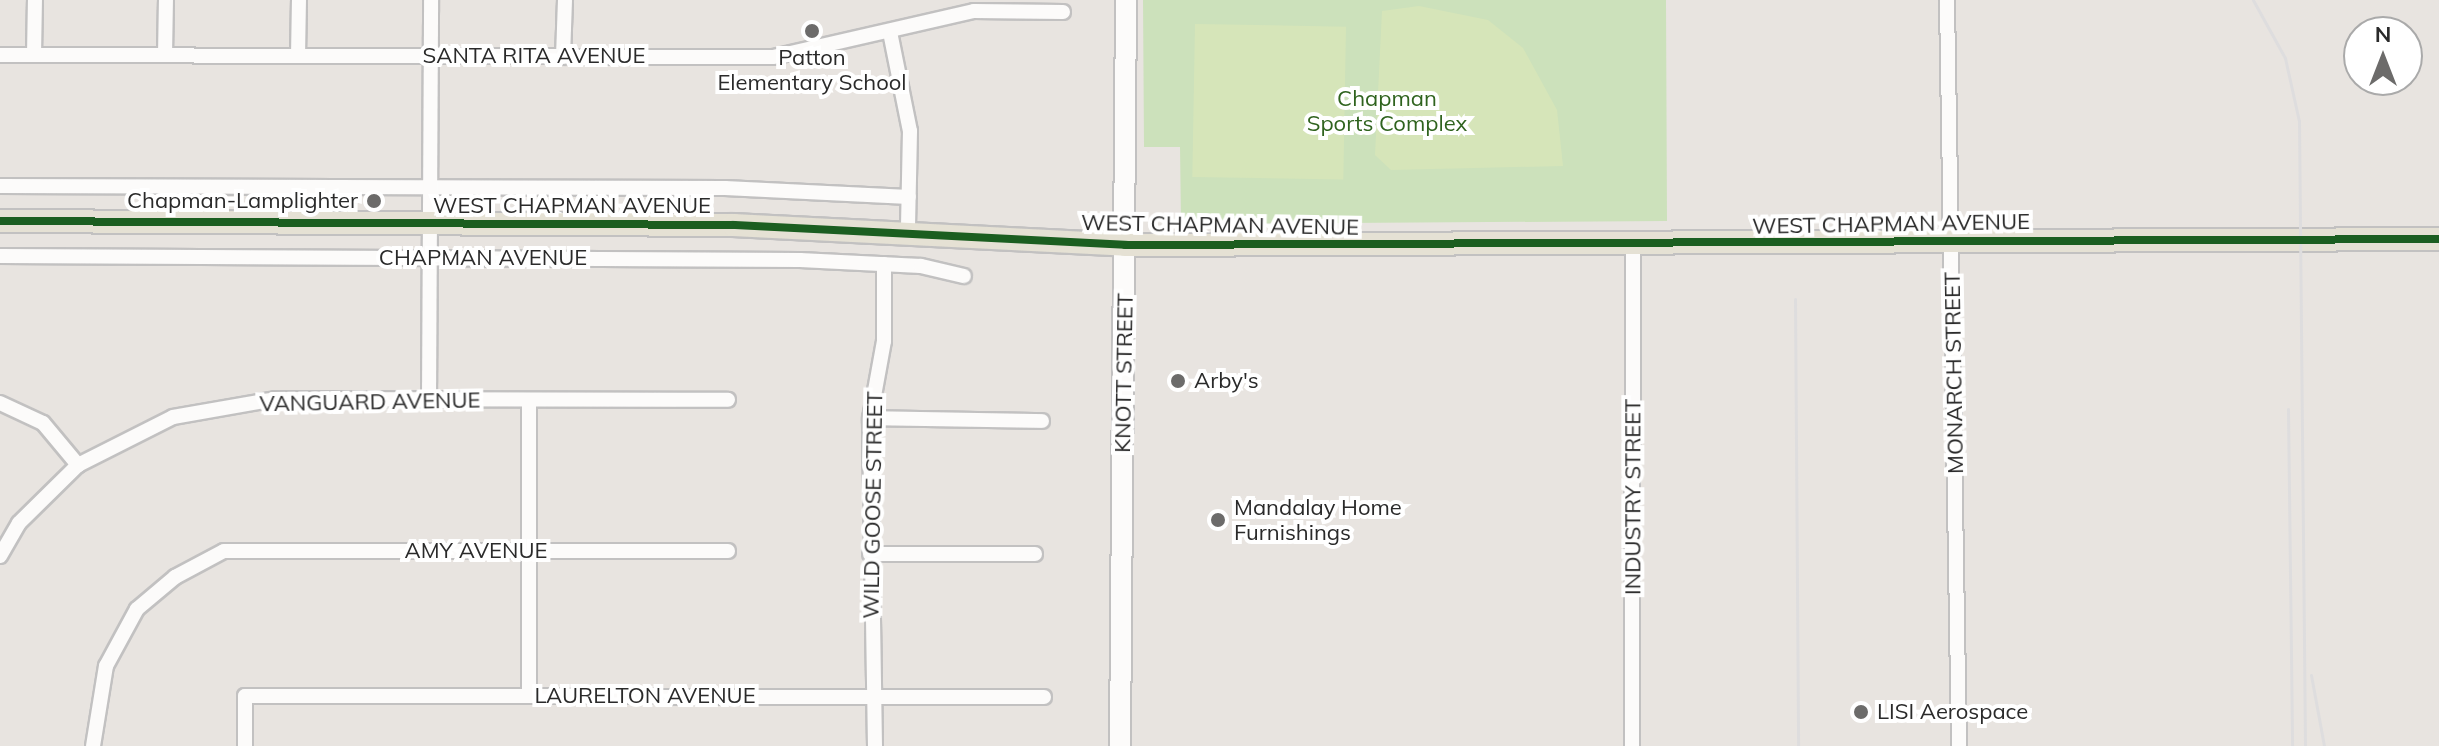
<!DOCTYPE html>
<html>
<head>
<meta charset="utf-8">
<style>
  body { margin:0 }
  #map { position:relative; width:2439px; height:746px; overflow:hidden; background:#e8e4e0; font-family:Mulish,sans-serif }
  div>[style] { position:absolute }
  .green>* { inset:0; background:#cce1bb }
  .pitch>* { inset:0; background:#d6e5b9; transform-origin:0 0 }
  .roads { filter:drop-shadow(2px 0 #c2c1c1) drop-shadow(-2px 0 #c2c1c1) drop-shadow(0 2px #c2c1c1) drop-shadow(0 -2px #c2c1c1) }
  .minor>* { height:14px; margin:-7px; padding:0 7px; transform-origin:7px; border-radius:7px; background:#fcfbfa }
  .secondary>* { height:20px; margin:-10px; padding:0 10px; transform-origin:10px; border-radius:10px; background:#fcfbfa }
  .primary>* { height:22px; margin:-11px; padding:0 11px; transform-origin:11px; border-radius:11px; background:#e5e1d4 }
  .rail>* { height:3px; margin:-1.5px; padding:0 1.5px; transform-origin:1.5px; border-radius:1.5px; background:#deddde }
  .cycleway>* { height:8px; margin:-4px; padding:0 4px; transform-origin:4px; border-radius:4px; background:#1b5e20 }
  .dots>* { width:22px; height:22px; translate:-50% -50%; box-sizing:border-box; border:4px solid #fff; border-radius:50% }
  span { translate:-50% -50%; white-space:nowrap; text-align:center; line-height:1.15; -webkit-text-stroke:8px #fff; paint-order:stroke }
  .street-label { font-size:22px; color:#2a2a2a }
  .poi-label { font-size:22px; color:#2a2a2a }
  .right { translate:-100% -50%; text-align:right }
  .left { translate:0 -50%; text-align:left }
  .park-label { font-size:22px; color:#2f631e }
  .north { position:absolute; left:2343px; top:16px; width:80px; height:80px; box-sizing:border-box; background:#fff; border:2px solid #aaa; border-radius:50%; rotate:0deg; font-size:22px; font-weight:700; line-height:32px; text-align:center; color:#2a2a2a }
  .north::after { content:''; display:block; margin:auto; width:28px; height:36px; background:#6c6b6a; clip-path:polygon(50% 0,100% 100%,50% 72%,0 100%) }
</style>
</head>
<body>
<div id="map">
  <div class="green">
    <i style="clip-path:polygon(1143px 0,1666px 0,1667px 221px,1181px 224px,1180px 147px,1144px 147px)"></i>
  </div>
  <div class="pitch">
    <i style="clip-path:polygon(1419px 6px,1488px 20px,1523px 48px,1557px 110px,1563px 166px,1391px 170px,1375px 155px,1382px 11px)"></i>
    <i style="left:1195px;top:24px;width:151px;height:153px;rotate:1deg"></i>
  </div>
  <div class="roads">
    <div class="minor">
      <i style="left:1947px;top:0;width:746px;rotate:89.08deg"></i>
      <i style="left:890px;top:32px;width:101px;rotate:78.6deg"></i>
      <i style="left:910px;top:131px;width:98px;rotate:91.2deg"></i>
      <i style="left:0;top:55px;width:773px;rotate:0.15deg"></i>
      <i style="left:773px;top:57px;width:206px;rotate:-12.9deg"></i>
      <i style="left:974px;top:11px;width:89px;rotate:0.6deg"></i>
      <i style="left:34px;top:55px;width:55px;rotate:-89deg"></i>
      <i style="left:165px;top:55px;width:55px;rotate:-89deg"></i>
      <i style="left:298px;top:56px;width:56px;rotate:-89deg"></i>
      <i style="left:563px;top:57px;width:57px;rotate:-88deg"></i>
      <i style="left:0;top:186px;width:725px;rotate:0.16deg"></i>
      <i style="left:725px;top:188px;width:184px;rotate:2.8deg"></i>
      <i style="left:0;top:256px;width:800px;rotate:0.29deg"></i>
      <i style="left:800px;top:260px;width:121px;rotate:2.8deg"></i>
      <i style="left:921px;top:266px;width:44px;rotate:13.1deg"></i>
      <i style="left:429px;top:401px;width:401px;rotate:-89.7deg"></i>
      <i style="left:0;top:403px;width:47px;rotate:24.9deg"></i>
      <i style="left:43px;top:423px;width:55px;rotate:50.2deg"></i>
      <i style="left:870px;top:418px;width:172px;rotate:1deg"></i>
      <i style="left:870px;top:554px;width:165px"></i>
      <i style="left:0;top:556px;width:38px;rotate:-60deg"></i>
      <i style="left:19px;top:523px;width:83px;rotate:-44.5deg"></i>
      <i style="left:78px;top:465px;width:106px;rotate:-26.8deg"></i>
      <i style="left:173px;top:417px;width:105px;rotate:-9.9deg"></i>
      <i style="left:276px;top:399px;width:452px;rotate:0.1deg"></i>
      <i style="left:529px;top:696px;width:296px;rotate:-90deg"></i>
      <i style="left:93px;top:746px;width:81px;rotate:-80.8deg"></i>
      <i style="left:106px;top:666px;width:65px;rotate:-61.5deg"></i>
      <i style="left:137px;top:609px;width:50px;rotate:-40.1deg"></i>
      <i style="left:175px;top:577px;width:55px;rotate:-28deg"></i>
      <i style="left:224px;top:551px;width:504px"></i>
      <i style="left:245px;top:746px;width:50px;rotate:-90deg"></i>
      <i style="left:245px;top:696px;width:799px;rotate:0.07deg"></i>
      <i style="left:875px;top:746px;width:328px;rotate:-90.9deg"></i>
      <i style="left:870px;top:418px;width:78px;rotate:-79.7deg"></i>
      <i style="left:884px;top:341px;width:77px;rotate:-90deg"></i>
      <i style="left:1632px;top:746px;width:499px;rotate:-89.9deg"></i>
    </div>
    <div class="secondary">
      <i style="left:1120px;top:746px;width:746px;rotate:-89.54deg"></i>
    </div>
    <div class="primary">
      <i style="left:0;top:221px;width:734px;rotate:0.31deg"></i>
      <i style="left:734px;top:225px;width:392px;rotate:2.9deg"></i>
      <i style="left:1125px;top:245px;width:1314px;rotate:-0.26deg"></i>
    </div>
  </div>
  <div class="rail">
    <i style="left:2253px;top:0;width:66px;rotate:61.1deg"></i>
    <i style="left:2285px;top:58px;width:65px;rotate:77.5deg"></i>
    <i style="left:2299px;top:121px;width:625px;rotate:89.45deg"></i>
    <i style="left:1795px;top:299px;width:447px;rotate:89.6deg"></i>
    <i style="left:2288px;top:409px;width:337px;rotate:89.3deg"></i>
    <i style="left:2311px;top:675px;width:72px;rotate:79.6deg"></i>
  </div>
  <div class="cycleway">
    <i style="left:0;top:221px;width:734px;rotate:0.31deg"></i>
    <i style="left:734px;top:225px;width:392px;rotate:2.9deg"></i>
    <i style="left:1125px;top:245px;width:1314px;rotate:-0.26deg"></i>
  </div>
  <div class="dots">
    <i style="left:812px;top:31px;background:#6c6b6a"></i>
    <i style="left:374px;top:201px;background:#6c6b6a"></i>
    <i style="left:1178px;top:381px;background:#6c6b6a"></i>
    <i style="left:1218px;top:520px;background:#6c6b6a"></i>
    <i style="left:1861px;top:712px;background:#6c6b6a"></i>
  </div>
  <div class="street-label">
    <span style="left:534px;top:56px">SANTA RITA AVENUE</span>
    <span style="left:572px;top:206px">WEST CHAPMAN AVENUE</span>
    <span style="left:1891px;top:224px;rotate:-1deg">WEST CHAPMAN AVENUE</span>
    <span style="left:1220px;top:225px;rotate:1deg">WEST CHAPMAN AVENUE</span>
    <span style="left:483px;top:258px">CHAPMAN AVENUE</span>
    <span style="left:1124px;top:373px;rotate:-89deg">KNOTT STREET</span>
    <span style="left:1954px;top:373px;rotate:-91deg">MONARCH STREET</span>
    <span style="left:370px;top:402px;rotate:-1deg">VANGUARD AVENUE</span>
    <span style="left:1633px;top:497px;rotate:-90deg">INDUSTRY STREET</span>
    <span style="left:873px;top:505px;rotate:-89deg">WILD GOOSE STREET</span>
    <span style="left:476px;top:551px">AMY AVENUE</span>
    <span style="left:645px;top:696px">LAURELTON AVENUE</span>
  </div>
  <div class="poi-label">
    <span style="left:812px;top:70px">Patton<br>Elementary School</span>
    <span class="right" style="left:358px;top:201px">Chapman-Lamplighter</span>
    <span class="left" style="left:1194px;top:381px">Arby's</span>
    <span class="left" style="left:1234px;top:520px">Mandalay Home<br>Furnishings</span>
    <span class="left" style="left:1877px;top:712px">LISI Aerospace</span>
  </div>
  <div class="park-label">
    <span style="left:1387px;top:111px">Chapman<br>Sports Complex</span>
  </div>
  <div class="north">N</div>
</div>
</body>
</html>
